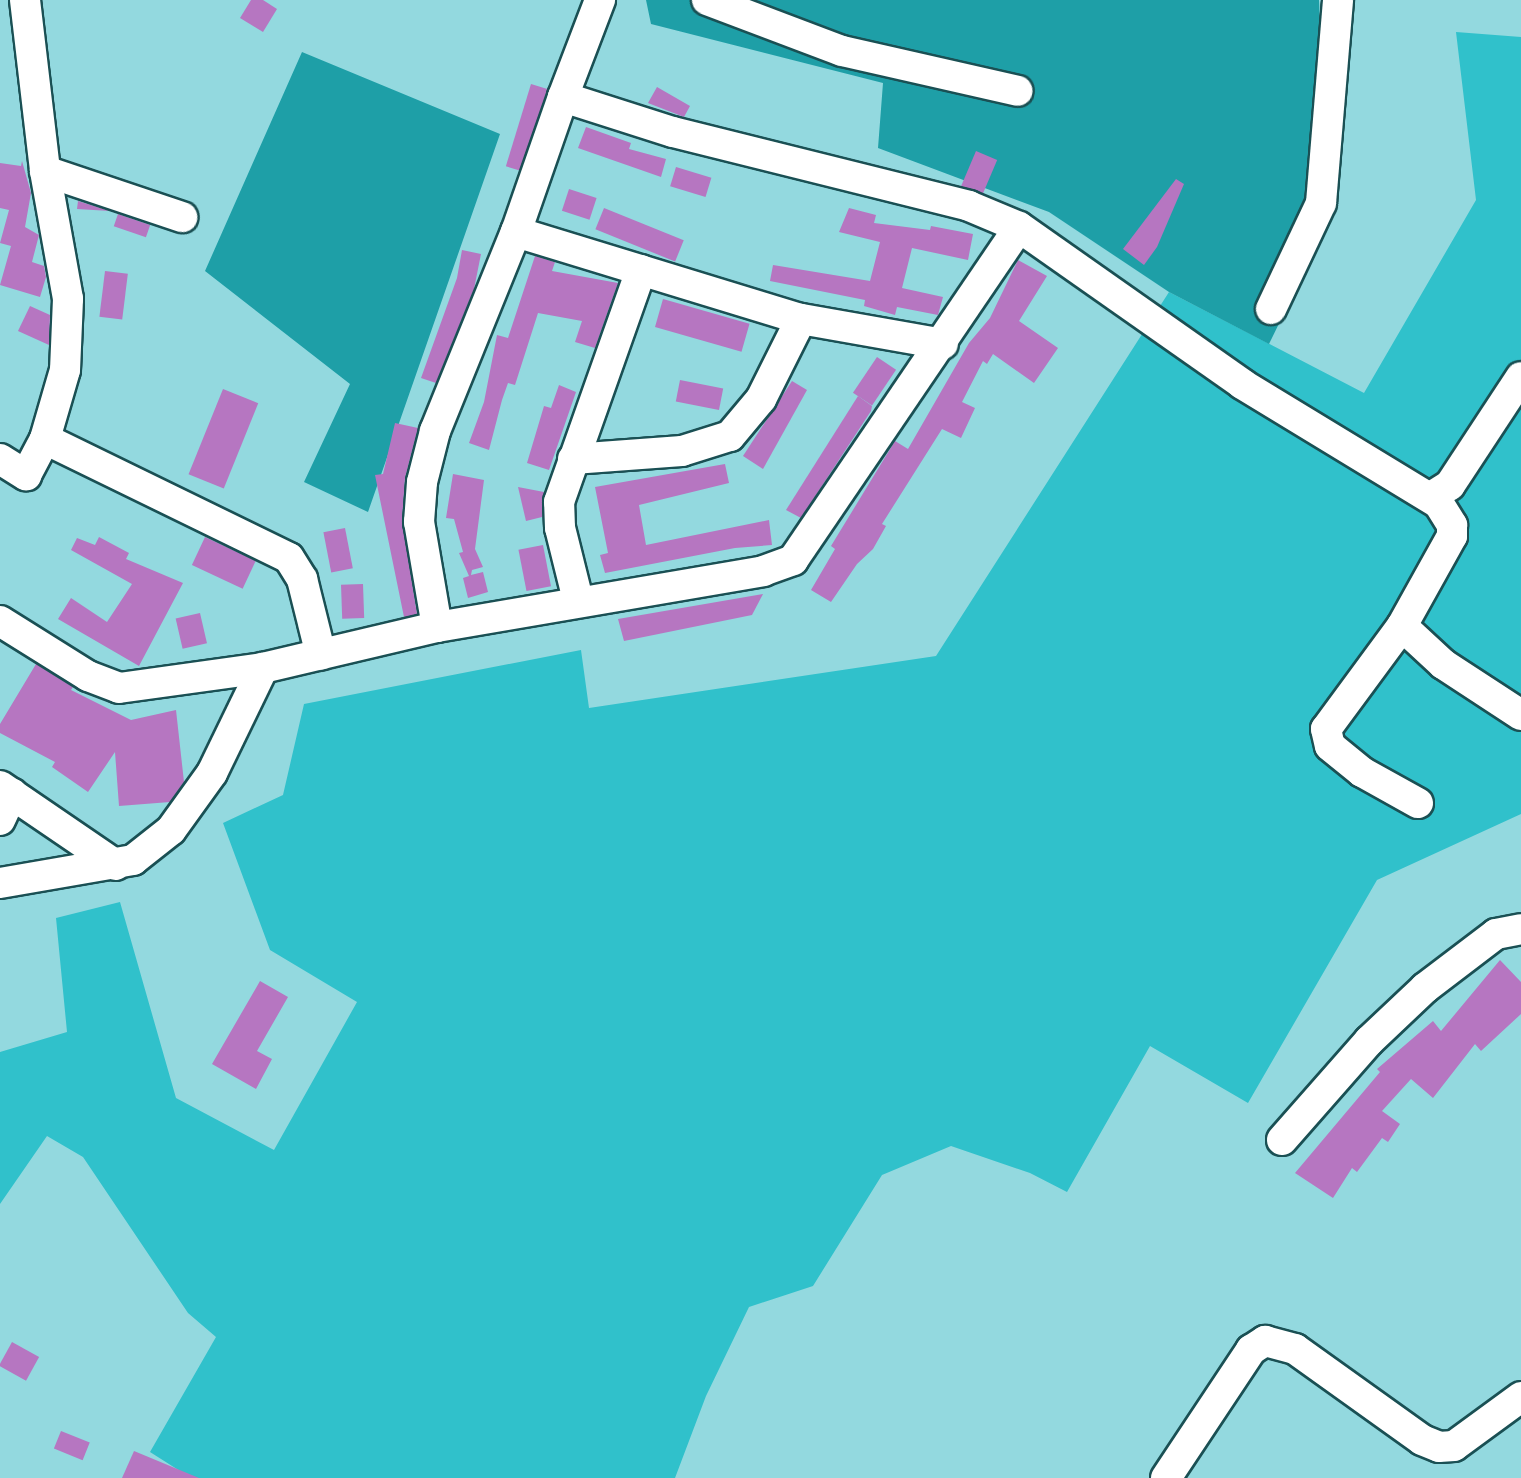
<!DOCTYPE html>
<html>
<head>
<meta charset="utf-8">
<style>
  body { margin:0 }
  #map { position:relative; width:1521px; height:1478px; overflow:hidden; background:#93d9df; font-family:"Times New Roman",serif }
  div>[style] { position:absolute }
  .green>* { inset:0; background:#30c1cb }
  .forest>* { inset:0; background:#1e9fa7 }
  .building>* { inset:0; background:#b676c1; transform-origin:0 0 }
  .roads { filter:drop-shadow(2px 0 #1a5054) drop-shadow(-2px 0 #1a5054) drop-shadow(0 2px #1a5054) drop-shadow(0 -2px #1a5054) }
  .street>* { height:30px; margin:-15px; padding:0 15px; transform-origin:15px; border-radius:15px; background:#fff }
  span { translate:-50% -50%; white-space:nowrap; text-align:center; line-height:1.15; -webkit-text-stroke:6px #a0e7ec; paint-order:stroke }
</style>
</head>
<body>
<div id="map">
  <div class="green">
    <i style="clip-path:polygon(1456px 32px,1521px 37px,1521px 814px,1377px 880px,1248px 1103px,1150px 1046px,1067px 1192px,1030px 1173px,951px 1146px,882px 1175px,813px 1286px,749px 1307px,706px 1396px,675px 1478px,191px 1478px,150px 1452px,216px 1337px,188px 1313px,83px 1157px,47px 1136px,0 1204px,0 1052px,67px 1032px,56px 918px,120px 902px,176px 1098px,274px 1150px,357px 1002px,270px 950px,223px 823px,283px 795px,304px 704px,581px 650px,589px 708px,936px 656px,1169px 292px,1364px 393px,1476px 200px)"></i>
  </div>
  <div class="forest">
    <i style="clip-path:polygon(646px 0,1319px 0,1328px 223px,1269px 344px,1169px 292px,1049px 212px,878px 148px,883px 83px,651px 24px)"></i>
    <i style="clip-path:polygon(302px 52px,500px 134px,368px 512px,304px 482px,350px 384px,205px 271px)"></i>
  </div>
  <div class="building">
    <i style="clip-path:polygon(251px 0,263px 0,277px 9px,263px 32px,240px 18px)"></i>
    <i style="left:531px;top:84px;width:17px;height:86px;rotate:17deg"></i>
    <i style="clip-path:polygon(657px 87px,690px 106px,684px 117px,648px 103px)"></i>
    <i style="clip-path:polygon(586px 127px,631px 143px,629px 149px,666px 159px,661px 177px,578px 148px)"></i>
    <i style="left:976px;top:151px;width:23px;height:38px;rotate:23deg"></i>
    <i style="clip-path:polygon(22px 161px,31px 193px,25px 227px,39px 235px,32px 262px,44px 266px,46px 277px,40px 297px,0 285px,11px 246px,0 243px,9px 210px,0 208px,0 163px,21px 166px)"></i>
    <i style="left:676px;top:167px;width:37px;height:20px;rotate:17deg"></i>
    <i style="clip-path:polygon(1176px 179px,1184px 184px,1157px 247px,1144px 265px,1123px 249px)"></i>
    <i style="left:569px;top:189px;width:29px;height:23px;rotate:18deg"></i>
    <i style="clip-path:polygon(78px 201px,110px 211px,77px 209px)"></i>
    <i style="left:604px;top:208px;width:86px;height:23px;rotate:22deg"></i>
    <i style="clip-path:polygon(849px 208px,876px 215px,874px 223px,930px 230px,931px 226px,973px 234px,968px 260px,912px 248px,902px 288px,943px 297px,938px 315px,897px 307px,895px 315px,864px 306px,865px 300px,770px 281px,773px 265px,870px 281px,880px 242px,839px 232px)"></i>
    <i style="left:118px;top:214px;width:34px;height:13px;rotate:19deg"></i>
    <i style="clip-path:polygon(462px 250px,481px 254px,474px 289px,436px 383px,421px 378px,457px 278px)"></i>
    <i style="clip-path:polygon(535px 256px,555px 262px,552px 271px,618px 283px,595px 348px,575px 342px,582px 321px,538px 313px,515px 385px,508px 383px,502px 400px,489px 450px,469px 443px,484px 402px,497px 335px,508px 338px)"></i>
    <i style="clip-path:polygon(1018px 260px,1047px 276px,1019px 321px,1058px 348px,1034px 383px,993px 354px,987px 364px,983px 361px,962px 402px,975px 408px,961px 438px,942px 429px,882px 524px,886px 526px,873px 549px,857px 564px,831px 602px,811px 590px,835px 549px,831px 546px,895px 441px,908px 449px,969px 343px,990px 318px)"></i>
    <i style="left:105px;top:271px;width:23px;height:46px;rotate:7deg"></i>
    <i style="left:663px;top:299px;width:90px;height:29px;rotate:16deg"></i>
    <i style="clip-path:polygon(30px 306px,50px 315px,49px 345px,18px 331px)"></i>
    <i style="left:877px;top:357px;width:23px;height:43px;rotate:34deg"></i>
    <i style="left:680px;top:380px;width:44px;height:22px;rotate:11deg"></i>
    <i style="clip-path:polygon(792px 381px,807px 390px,763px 469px,743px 456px)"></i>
    <i style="clip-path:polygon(559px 385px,576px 392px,549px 470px,527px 463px,544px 406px,551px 408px)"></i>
    <i style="left:223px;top:389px;width:38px;height:92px;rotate:22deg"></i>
    <i style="clip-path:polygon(858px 396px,872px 406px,871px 411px,801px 518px,786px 510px)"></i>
    <i style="clip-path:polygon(395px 423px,418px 428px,405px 478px,402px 521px,417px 614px,404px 617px,375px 475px,383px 474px)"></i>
    <i style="clip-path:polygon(725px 464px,729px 483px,639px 505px,646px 545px,769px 520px,772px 545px,735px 548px,605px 573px,600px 555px,608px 553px,595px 487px)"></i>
    <i style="clip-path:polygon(453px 474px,484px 480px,475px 549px,483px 567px,472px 570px,471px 575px,483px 572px,488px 592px,468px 598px,463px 578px,469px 576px,459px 553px,463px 552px,454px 519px,446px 518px)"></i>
    <i style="clip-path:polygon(518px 487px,544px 492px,542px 517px,526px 521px)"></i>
    <i style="left:345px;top:528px;width:41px;height:22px;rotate:79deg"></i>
    <i style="clip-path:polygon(99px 537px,129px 553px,126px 559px,183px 583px,139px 666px,58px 619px,71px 598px,107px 622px,132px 584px,71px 550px,77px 538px,95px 545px)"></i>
    <i style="left:205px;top:537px;width:56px;height:31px;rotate:25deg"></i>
    <i style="left:543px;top:545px;width:42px;height:25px;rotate:79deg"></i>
    <i style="left:363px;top:584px;width:34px;height:22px;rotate:88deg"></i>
    <i style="clip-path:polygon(763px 594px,752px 615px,624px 641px,618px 619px)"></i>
    <i style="left:200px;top:613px;width:31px;height:25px;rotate:77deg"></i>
    <i style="clip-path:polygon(36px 664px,73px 687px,71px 690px,131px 720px,176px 710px,184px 782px,170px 802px,119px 806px,115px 752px,88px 792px,52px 767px,55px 762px,0 733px,0 724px)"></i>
    <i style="clip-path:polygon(1500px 960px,1521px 982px,1521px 1014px,1481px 1051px,1475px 1044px,1433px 1098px,1411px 1079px,1382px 1111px,1400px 1124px,1388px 1142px,1382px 1138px,1357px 1172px,1352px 1168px,1333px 1198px,1295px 1173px,1380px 1072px,1377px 1069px,1433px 1021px,1441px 1031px)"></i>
    <i style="clip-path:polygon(260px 981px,288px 997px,257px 1051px,272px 1059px,256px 1089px,212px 1064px)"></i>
    <i style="left:12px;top:1342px;width:31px;height:27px;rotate:29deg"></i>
    <i style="left:61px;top:1431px;width:31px;height:19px;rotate:22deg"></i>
    <i style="clip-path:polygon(134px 1451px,199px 1478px,122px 1478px)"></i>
  </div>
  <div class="roads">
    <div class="street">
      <i style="left:25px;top:0;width:172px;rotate:83.3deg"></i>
      <i style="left:45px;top:171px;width:130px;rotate:79.8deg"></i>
      <i style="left:68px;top:299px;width:71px;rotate:92.4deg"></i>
      <i style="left:65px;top:370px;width:72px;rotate:106.2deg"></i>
      <i style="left:45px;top:439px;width:271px;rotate:26deg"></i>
      <i style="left:289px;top:558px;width:25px;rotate:58deg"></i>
      <i style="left:302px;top:579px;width:78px;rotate:76deg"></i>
      <i style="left:600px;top:0;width:104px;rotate:110.9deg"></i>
      <i style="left:563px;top:97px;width:115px;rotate:17.7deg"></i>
      <i style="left:673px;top:132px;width:305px;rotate:14deg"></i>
      <i style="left:969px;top:206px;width:54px;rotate:22.8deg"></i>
      <i style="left:1019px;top:227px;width:273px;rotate:35.1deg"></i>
      <i style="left:1242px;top:384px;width:231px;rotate:31.3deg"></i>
      <i style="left:1439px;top:504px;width:25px;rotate:58deg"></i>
      <i style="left:1452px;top:525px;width:11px;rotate:90deg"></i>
      <i style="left:1452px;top:536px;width:103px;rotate:119.1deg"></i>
      <i style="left:1402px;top:626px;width:128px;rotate:126.4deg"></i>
      <i style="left:1326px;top:729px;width:17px;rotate:77deg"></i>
      <i style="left:1330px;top:746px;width:41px;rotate:39.1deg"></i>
      <i style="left:1362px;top:772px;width:64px;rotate:29deg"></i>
      <i style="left:707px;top:0;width:144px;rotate:20.7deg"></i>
      <i style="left:842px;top:51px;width:180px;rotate:12.8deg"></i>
      <i style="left:45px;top:171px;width:145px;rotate:18.6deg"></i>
      <i style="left:516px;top:232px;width:298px;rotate:17deg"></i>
      <i style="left:801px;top:319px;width:144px;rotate:10deg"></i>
      <i style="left:1271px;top:309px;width:117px;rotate:-64.7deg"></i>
      <i style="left:1321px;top:203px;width:204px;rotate:-85.2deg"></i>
      <i style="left:0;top:459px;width:31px;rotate:32deg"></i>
      <i style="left:26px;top:475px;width:41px;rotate:-62.2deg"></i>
      <i style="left:573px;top:459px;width:109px;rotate:-4.2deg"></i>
      <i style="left:682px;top:451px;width:50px;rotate:-17.4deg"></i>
      <i style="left:730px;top:436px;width:48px;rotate:-50deg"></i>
      <i style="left:761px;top:399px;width:89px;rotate:-63.4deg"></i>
      <i style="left:1431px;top:497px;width:22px;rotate:-32deg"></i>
      <i style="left:1450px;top:485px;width:129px;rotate:-56.7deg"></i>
      <i style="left:578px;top:600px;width:74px;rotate:-104deg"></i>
      <i style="left:560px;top:528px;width:26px;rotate:-92deg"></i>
      <i style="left:559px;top:502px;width:246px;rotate:-70.5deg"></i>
      <i style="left:0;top:621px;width:104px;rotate:32deg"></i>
      <i style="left:88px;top:676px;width:33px;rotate:21deg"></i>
      <i style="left:119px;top:688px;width:145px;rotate:-7.9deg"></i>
      <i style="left:1402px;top:626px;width:56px;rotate:42.8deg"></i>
      <i style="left:1443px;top:664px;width:93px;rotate:33.2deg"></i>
      <i style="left:437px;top:627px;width:107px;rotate:-99.7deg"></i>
      <i style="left:419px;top:522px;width:40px;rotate:-85.7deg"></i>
      <i style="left:422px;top:482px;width:53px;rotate:-75.7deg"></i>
      <i style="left:435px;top:431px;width:215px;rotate:-67.9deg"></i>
      <i style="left:516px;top:232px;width:143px;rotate:-70.8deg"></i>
      <i style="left:0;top:786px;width:140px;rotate:34.3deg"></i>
      <i style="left:0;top:820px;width:29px;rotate:-65deg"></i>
      <i style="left:0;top:883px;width:135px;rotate:-9.8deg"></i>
      <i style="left:133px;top:860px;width:48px;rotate:-38.3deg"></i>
      <i style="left:171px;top:830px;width:70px;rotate:-54.3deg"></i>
      <i style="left:212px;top:773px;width:117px;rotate:-64.1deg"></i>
      <i style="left:263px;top:668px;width:179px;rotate:-13.3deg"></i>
      <i style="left:437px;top:627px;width:331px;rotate:-9.7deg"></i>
      <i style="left:763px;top:571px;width:32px;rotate:-20deg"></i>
      <i style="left:793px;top:560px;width:402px;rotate:-55.8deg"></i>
      <i style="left:1282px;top:1140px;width:132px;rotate:-48.7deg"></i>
      <i style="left:1369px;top:1041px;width:77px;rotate:-43.4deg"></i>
      <i style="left:1425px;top:988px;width:89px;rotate:-37.3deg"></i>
      <i style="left:1496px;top:934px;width:25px;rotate:-11deg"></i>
      <i style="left:1166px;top:1478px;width:154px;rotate:-56.4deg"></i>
      <i style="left:1251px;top:1350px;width:17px;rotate:-33deg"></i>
      <i style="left:1265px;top:1341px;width:31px;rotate:15deg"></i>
      <i style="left:1295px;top:1349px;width:156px;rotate:35.6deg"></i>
      <i style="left:1422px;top:1440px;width:18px;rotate:22deg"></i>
      <i style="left:1439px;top:1447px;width:15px;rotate:-4deg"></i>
      <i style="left:1454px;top:1446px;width:83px;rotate:-36.2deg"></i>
    </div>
  </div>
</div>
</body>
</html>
